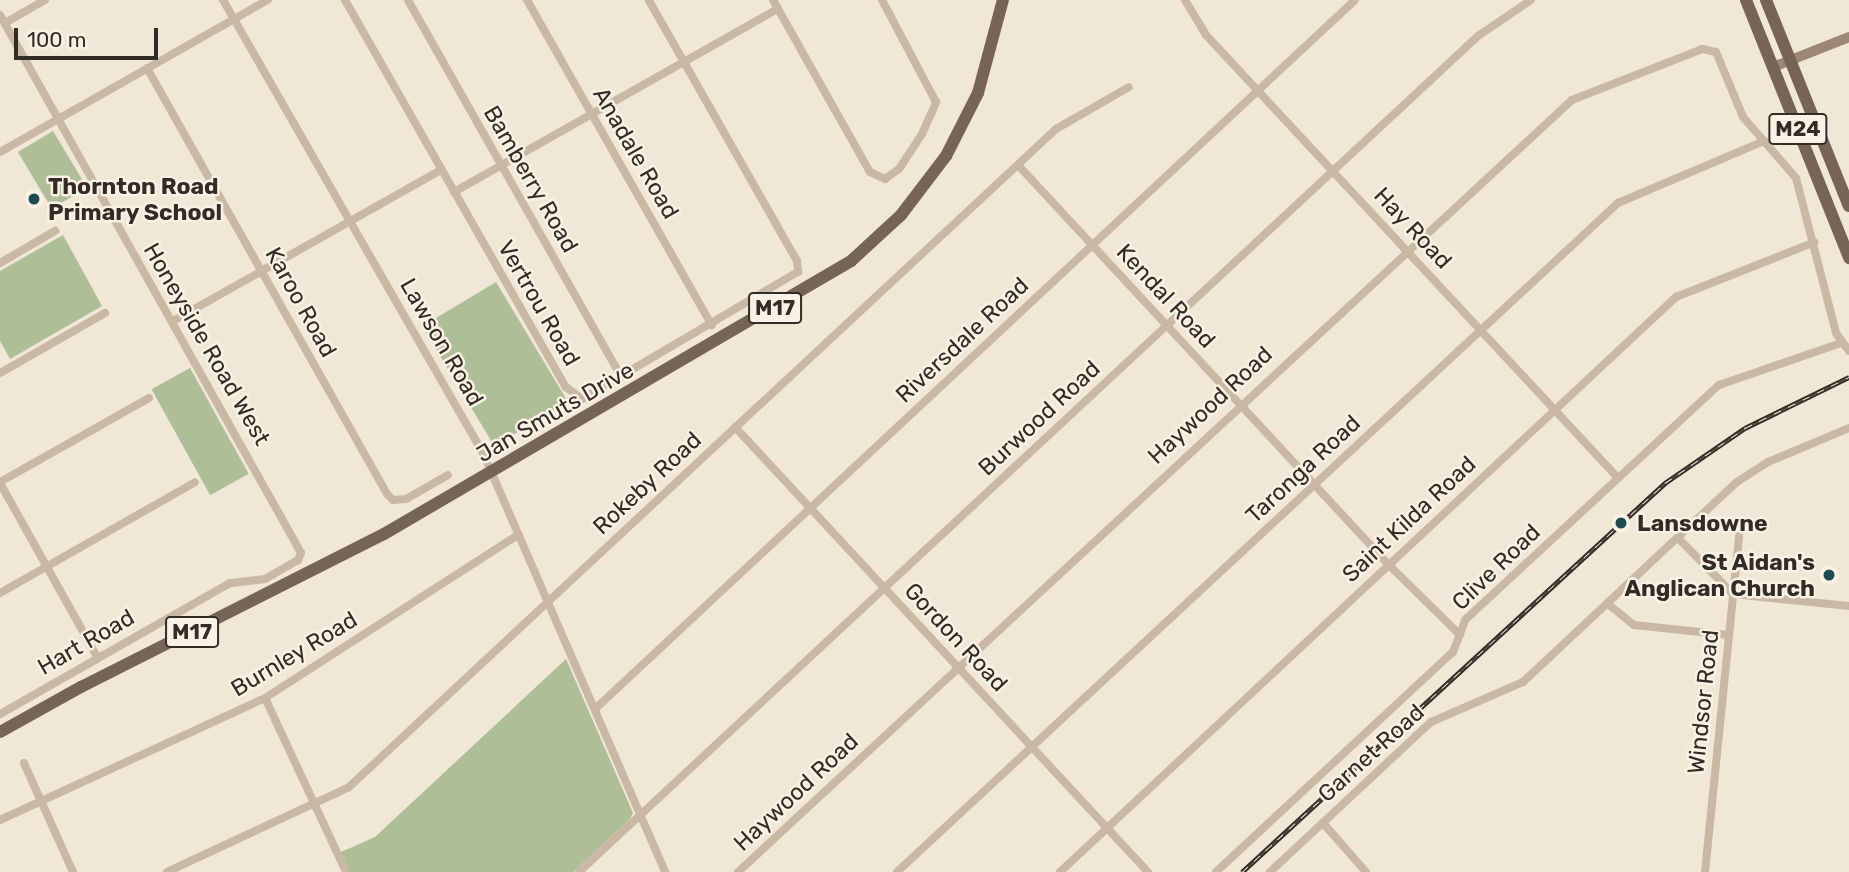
<!DOCTYPE html>
<html>
<head>
<meta charset="utf-8">
<style>
  body { margin:0 }
  #map { position:relative; width:1849px; height:872px; overflow:hidden; background:#f1e7d7; font-family:Rubik,sans-serif }
  div>[style] { position:absolute }
  .green>* { inset:0; background:#aebf98; transform-origin:0 0 }
  .street>* { height:8px; margin:-4px; padding:0 4px; transform-origin:4px; border-radius:4px; background:#c8b8a4 }
  .secondary>* { height:10px; margin:-5px; padding:0 5px; transform-origin:5px; border-radius:5px; background:#9c8775 }
  .primary>* { height:12px; margin:-6px; padding:0 6px; transform-origin:6px; border-radius:6px; background:#766456 }
  .rail>* { height:5px; margin-top:-2.5px; transform-origin:0; background:repeating-linear-gradient(90deg,#f9f1e3 0 8px,#332b25 0 16px); box-sizing:border-box; border-block:2px solid #332b25 }
  .dots>* { width:19px; height:19px; translate:-50% -50%; box-sizing:border-box; border:4px solid #f9f1e3; border-radius:50% }
  span { translate:-50% -50%; white-space:nowrap; text-align:center; line-height:1.15; -webkit-text-stroke:5px #f9f1e3; paint-order:stroke }
  .shield-label span { padding:2px 5px; background:#f9f1e3; border:2px solid; border-radius:5px; -webkit-text-stroke-width:0 }
  .shield-label { font-size:21px; color:#332b25; font-weight:700 }
  .street-label { font-size:23px; color:#332b25 }
  .poi-label { font-size:23px; color:#332b25; font-weight:700 }
  .left { translate:0 -50%; text-align:left }
  .right { translate:-100% -50%; text-align:right }
  .scale { position:absolute; left:14px; top:28px; width:144px; height:32px; box-sizing:border-box; border:4px solid #332b25; border-top:0; padding-left:9px; font-size:21px; line-height:24px; white-space:nowrap; color:#332b25; -webkit-text-stroke:5px #f9f1e3; paint-order:stroke }
</style>
</head>
<body>
<div id="map">
  <div class="green">
    <i style="left:53px;top:131px;width:66px;height:41px;rotate:59deg"></i>
    <i style="clip-path:polygon(63px 235px,102px 306px,10px 359px,0 341px,0 271px)"></i>
    <i style="left:496px;top:282px;width:140px;height:86px;rotate:59deg"></i>
    <i style="left:190px;top:368px;width:121px;height:44px;rotate:61deg"></i>
    <i style="clip-path:polygon(566px 659px,633px 813px,630px 819px,573px 872px,350px 872px,341px 852px,375px 837px)"></i>
  </div>
  <div class="street">
    <i style="left:223px;top:0;width:522px;rotate:60.15deg"></i>
    <i style="left:483px;top:453px;width:457px;rotate:66.5deg"></i>
    <i style="left:345px;top:0;width:446px;rotate:60.3deg"></i>
    <i style="left:566px;top:387px;width:20px;rotate:37deg"></i>
    <i style="left:582px;top:399px;width:251px;rotate:-30.5deg"></i>
    <i style="left:798px;top:272px;width:11px;rotate:-95deg"></i>
    <i style="left:797px;top:261px;width:300px;rotate:-119.6deg"></i>
    <i style="left:408px;top:0;width:433px;rotate:60.5deg"></i>
    <i style="left:527px;top:0;width:374px;rotate:60.4deg"></i>
    <i style="left:773px;top:0;width:197px;rotate:60.6deg"></i>
    <i style="left:870px;top:172px;width:17px;rotate:25deg"></i>
    <i style="left:885px;top:179px;width:17px;rotate:-36deg"></i>
    <i style="left:899px;top:169px;width:42px;rotate:-56.7deg"></i>
    <i style="left:922px;top:134px;width:35px;rotate:-66deg"></i>
    <i style="left:936px;top:102px;width:115px;rotate:-117.9deg"></i>
    <i style="left:1185px;top:0;width:41px;rotate:59deg"></i>
    <i style="left:1206px;top:35px;width:605px;rotate:47.08deg"></i>
    <i style="left:0;top:15px;width:616px;rotate:60.77deg"></i>
    <i style="left:301px;top:553px;width:8px;rotate:113deg"></i>
    <i style="left:298px;top:560px;width:38px;rotate:150deg"></i>
    <i style="left:265px;top:579px;width:35px;rotate:173deg"></i>
    <i style="left:230px;top:583px;width:265px;rotate:150.3deg"></i>
    <i style="left:5px;top:23px;width:46px;rotate:-29.9deg"></i>
    <i style="left:147px;top:68px;width:490px;rotate:60.6deg"></i>
    <i style="left:388px;top:495px;width:7px;rotate:45deg"></i>
    <i style="left:393px;top:500px;width:13px;rotate:-4deg"></i>
    <i style="left:406px;top:499px;width:48px;rotate:-29.7deg"></i>
    <i style="left:0;top:152px;width:308px;rotate:-29.6deg"></i>
    <i style="left:1018px;top:165px;width:544px;rotate:47.16deg"></i>
    <i style="left:1388px;top:564px;width:101px;rotate:44.6deg"></i>
    <i style="left:454px;top:192px;width:372px;rotate:-29.5deg"></i>
    <i style="left:0;top:263px;width:64px;rotate:-30.2deg"></i>
    <i style="left:173px;top:321px;width:308px;rotate:-29.4deg"></i>
    <i style="left:0;top:373px;width:121px;rotate:-29.7deg"></i>
    <i style="left:735px;top:427px;width:607px;rotate:47.14deg"></i>
    <i style="left:0;top:482px;width:171px;rotate:-29.4deg"></i>
    <i style="left:0;top:483px;width:201px;rotate:60.8deg"></i>
    <i style="left:1679px;top:539px;width:77px;rotate:45.5deg"></i>
    <i style="left:1733px;top:594px;width:117px;rotate:5.9deg"></i>
    <i style="left:0;top:593px;width:224px;rotate:-29.6deg"></i>
    <i style="left:1608px;top:604px;width:33px;rotate:39deg"></i>
    <i style="left:1634px;top:625px;width:95px;rotate:6.1deg"></i>
    <i style="left:265px;top:698px;width:192px;rotate:65deg"></i>
    <i style="left:595px;top:709px;width:1039px;rotate:-43.01deg"></i>
    <i style="left:24px;top:763px;width:120px;rotate:65.8deg"></i>
    <i style="left:0;top:820px;width:292px;rotate:-24.7deg"></i>
    <i style="left:265px;top:698px;width:302px;rotate:-32.8deg"></i>
    <i style="left:1323px;top:823px;width:65px;rotate:48.7deg"></i>
    <i style="left:167px;top:872px;width:201px;rotate:-25deg"></i>
    <i style="left:349px;top:787px;width:966px;rotate:-42.94deg"></i>
    <i style="left:1056px;top:129px;width:84px;rotate:-29.9deg"></i>
    <i style="left:579px;top:872px;width:1228px;rotate:-42.92deg"></i>
    <i style="left:1478px;top:36px;width:64px;rotate:-34.2deg"></i>
    <i style="left:738px;top:872px;width:1136px;rotate:-42.79deg"></i>
    <i style="left:1572px;top:100px;width:140px;rotate:-21.4deg"></i>
    <i style="left:1702px;top:49px;width:14px;rotate:12deg"></i>
    <i style="left:1716px;top:52px;width:70px;rotate:67.4deg"></i>
    <i style="left:1743px;top:117px;width:81px;rotate:49deg"></i>
    <i style="left:1796px;top:178px;width:160px;rotate:75.5deg"></i>
    <i style="left:1836px;top:333px;width:22px;rotate:54deg"></i>
    <i style="left:897px;top:872px;width:984px;rotate:-42.86deg"></i>
    <i style="left:1618px;top:203px;width:159px;rotate:-23deg"></i>
    <i style="left:1060px;top:872px;width:843px;rotate:-43.03deg"></i>
    <i style="left:1676px;top:297px;width:149px;rotate:-21.6deg"></i>
    <i style="left:1216px;top:872px;width:323px;rotate:-42.9deg"></i>
    <i style="left:1453px;top:652px;width:34px;rotate:-69deg"></i>
    <i style="left:1465px;top:620px;width:346px;rotate:-42.8deg"></i>
    <i style="left:1719px;top:385px;width:129px;rotate:-19deg"></i>
    <i style="left:1270px;top:872px;width:220px;rotate:-43deg"></i>
    <i style="left:1431px;top:722px;width:100px;rotate:-23.5deg"></i>
    <i style="left:1523px;top:682px;width:293px;rotate:-43.1deg"></i>
    <i style="left:1737px;top:482px;width:37px;rotate:-33deg"></i>
    <i style="left:1768px;top:462px;width:88px;rotate:-22.8deg"></i>
    <i style="left:1705px;top:872px;width:338px;rotate:-84.2deg"></i>
  </div>
  <div class="secondary">
    <i style="left:1773px;top:67px;width:82px;rotate:-21.5deg"></i>
  </div>
  <div class="primary">
    <i style="left:1746px;top:0;width:278px;rotate:68.2deg"></i>
    <i style="left:1766px;top:0;width:222px;rotate:68.1deg"></i>
    <i style="left:0;top:732px;width:93px;rotate:-29.1deg"></i>
    <i style="left:81px;top:687px;width:339px;rotate:-26.8deg"></i>
    <i style="left:384px;top:534px;width:541px;rotate:-30.31deg"></i>
    <i style="left:851px;top:261px;width:68px;rotate:-42.6deg"></i>
    <i style="left:901px;top:215px;width:74px;rotate:-52.7deg"></i>
    <i style="left:946px;top:156px;width:71px;rotate:-63.1deg"></i>
    <i style="left:978px;top:93px;width:96px;rotate:-75deg"></i>
  </div>
  <div class="rail">
    <i style="left:1242px;top:872px;width:575px;rotate:-42.6deg"></i>
    <i style="left:1665px;top:483px;width:97px;rotate:-34.5deg"></i>
    <i style="left:1745px;top:428px;width:116px;rotate:-26.1deg"></i>
  </div>
  <div class="dots">
    <i style="left:34px;top:199px;background:#1c4b54"></i>
    <i style="left:1621px;top:523px;background:#1c4b54"></i>
    <i style="left:1829px;top:575px;background:#1c4b54"></i>
  </div>
  <div class="shield-label">
    <span style="left:1798px;top:129px">M24</span>
    <span style="left:775px;top:308px">M17</span>
    <span style="left:192px;top:632px">M17</span>
  </div>
  <div class="street-label">
    <span style="left:636px;top:153px;rotate:60deg">Anadale Road</span>
    <span style="left:531px;top:179px;rotate:60deg">Bamberry Road</span>
    <span style="left:1413px;top:228px;rotate:47deg">Hay Road</span>
    <span style="left:1166px;top:296px;rotate:47deg">Kendal Road</span>
    <span style="left:301px;top:302px;rotate:61deg">Karoo Road</span>
    <span style="left:539px;top:303px;rotate:60deg">Vertrou Road</span>
    <span style="left:962px;top:340px;rotate:-43deg">Riversdale Road</span>
    <span style="left:442px;top:342px;rotate:60deg">Lawson Road</span>
    <span style="left:207px;top:344px;rotate:60deg">Honeyside Road West</span>
    <span style="left:1210px;top:405px;rotate:-43deg">Haywood Road</span>
    <span style="left:555px;top:412px;rotate:-30deg">Jan Smuts Drive</span>
    <span style="left:1039px;top:418px;rotate:-43deg">Burwood Road</span>
    <span style="left:1303px;top:469px;rotate:-43deg">Taronga Road</span>
    <span style="left:647px;top:483px;rotate:-43deg">Rokeby Road</span>
    <span style="left:1409px;top:519px;rotate:-43deg">Saint Kilda Road</span>
    <span style="left:1496px;top:567px;rotate:-44deg">Clive Road</span>
    <span style="left:956px;top:637px;rotate:47deg">Gordon Road</span>
    <span style="left:86px;top:642px;rotate:-30deg">Hart Road</span>
    <span style="left:294px;top:654px;rotate:-31deg">Burnley Road</span>
    <span style="left:1703px;top:702px;rotate:-84deg">Windsor Road</span>
    <span style="left:1371px;top:753px;rotate:-42deg">Garnet Road</span>
    <span style="left:796px;top:792px;rotate:-43deg">Haywood Road</span>
  </div>
  <div class="poi-label">
    <span class="left" style="left:48px;top:199px">Thornton Road<br>Primary School</span>
    <span class="left" style="left:1637px;top:523px">Lansdowne</span>
    <span class="right" style="left:1815px;top:575px">St Aidan's<br>Anglican Church</span>
  </div>
  <div class="scale">100 m</div>
</div>
</body>
</html>
